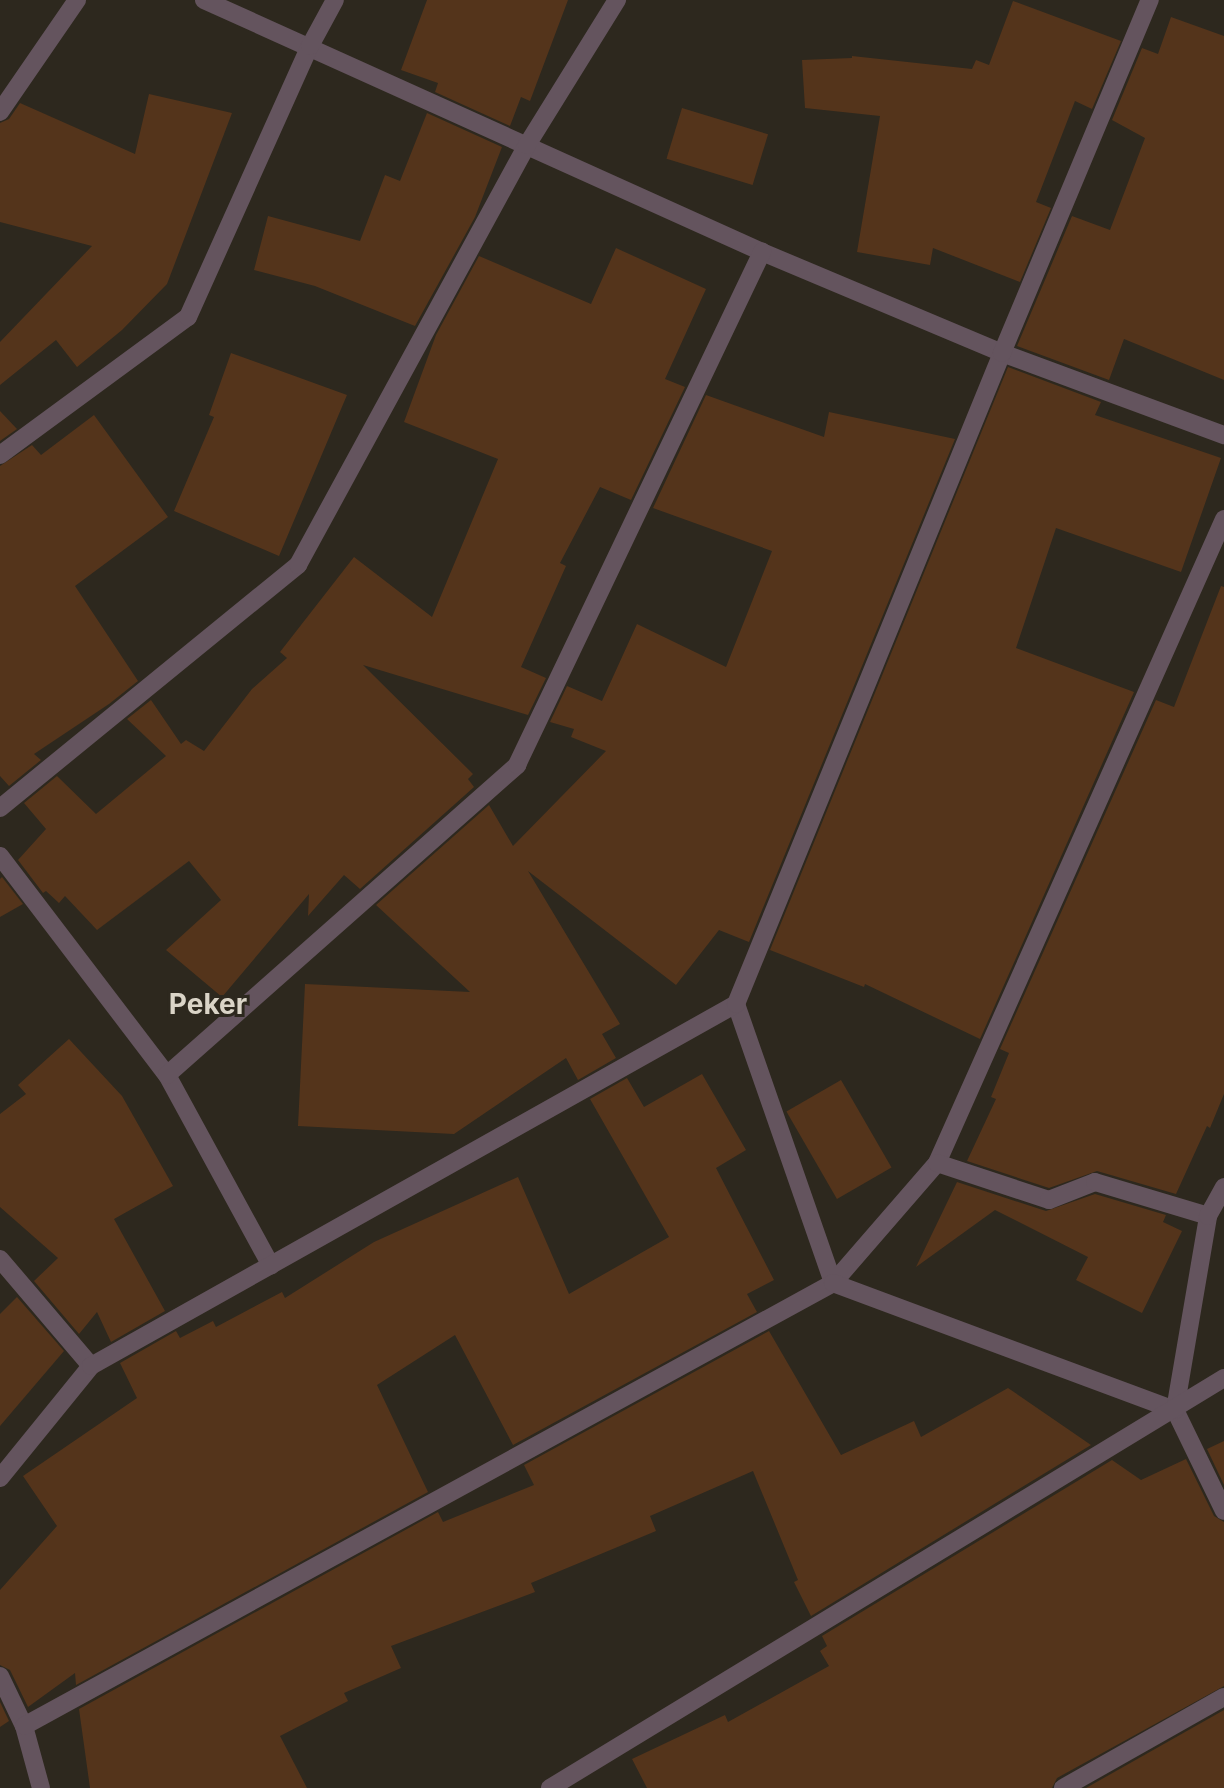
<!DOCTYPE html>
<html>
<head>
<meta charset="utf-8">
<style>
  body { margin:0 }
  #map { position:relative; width:1224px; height:1788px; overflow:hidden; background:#2d281e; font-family:Inter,sans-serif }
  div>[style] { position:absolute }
  .building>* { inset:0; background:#54341b; transform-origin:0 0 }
  .street>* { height:18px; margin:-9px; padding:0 9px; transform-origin:9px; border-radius:9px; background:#64545e }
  span { translate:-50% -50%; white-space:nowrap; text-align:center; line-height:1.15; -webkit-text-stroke:6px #2d281e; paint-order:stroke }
  .district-label { font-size:28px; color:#dad4c7; font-weight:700 }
</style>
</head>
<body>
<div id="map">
  <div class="building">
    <i style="clip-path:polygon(427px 0,568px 0,530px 101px,521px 97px,510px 126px,435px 92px,438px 83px,401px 70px)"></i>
    <i style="clip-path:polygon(1013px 1px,1121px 41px,1092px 109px,1075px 101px,1036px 202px,1051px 208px,1020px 282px,933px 248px,930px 265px,857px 252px,880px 116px,805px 108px,802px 60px,852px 58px,852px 56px,972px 69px,976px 60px,989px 65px)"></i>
    <i style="clip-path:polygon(1171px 17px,1224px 36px,1224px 380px,1124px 339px,1109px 380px,1017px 346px,1072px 216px,1110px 230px,1145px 138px,1112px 120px,1142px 48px,1158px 54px)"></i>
    <i style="clip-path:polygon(149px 94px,232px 113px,167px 284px,122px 330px,77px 367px,56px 340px,0 385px,0 342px,92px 246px,0 222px,0 123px,9px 119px,20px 103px,135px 154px)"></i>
    <i style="left:682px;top:108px;width:90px;height:53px;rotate:17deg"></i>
    <i style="clip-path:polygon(427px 113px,502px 147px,475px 217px,415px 326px,315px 286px,254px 270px,268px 216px,360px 241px,385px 175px,400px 181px)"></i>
    <i style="clip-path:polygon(616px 248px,706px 289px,665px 379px,685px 387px,631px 500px,600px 487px,560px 563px,566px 566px,521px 667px,546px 678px,528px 715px,363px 665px,473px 774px,468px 779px,474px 787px,360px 889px,344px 875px,308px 916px,309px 894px,222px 997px,166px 950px,221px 900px,189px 861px,97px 930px,65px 896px,59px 903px,46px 891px,43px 893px,18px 860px,46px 829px,24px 803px,57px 776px,96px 814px,166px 756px,127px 719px,151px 700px,181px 744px,186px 740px,204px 751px,252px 689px,287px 658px,280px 652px,354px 557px,432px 617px,498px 459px,404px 422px,436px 335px,479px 256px,591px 304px)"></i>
    <i style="clip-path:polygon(231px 353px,347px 395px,279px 556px,174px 511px,214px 417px,209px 415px)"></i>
    <i style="clip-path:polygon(1008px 367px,1101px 402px,1095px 415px,1221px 458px,1181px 572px,1056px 528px,1016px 648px,1134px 692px,980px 1039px,865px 984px,864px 987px,770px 950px)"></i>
    <i style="clip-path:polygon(706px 395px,824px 437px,829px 412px,955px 439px,749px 942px,719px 930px,676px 985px,528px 871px,620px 1024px,602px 1034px,616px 1058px,578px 1080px,566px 1058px,454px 1134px,298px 1126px,305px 984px,470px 992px,376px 905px,489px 805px,513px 846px,606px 751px,571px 737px,574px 729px,550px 722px,567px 686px,602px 701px,637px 624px,726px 667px,772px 551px,653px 508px)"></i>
    <i style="clip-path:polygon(0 411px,17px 429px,0 441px)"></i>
    <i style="clip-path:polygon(94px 415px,168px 517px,75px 586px,138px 681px,109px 704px,34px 754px,41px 760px,9px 786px,0 776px,0 466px,32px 445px,41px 455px)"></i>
    <i style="clip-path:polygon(1221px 586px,1224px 587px,1224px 1094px,1210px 1128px,1207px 1126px,1176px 1194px,1097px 1171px,1049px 1188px,967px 1161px,996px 1099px,991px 1097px,1009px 1053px,1000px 1049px,1156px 700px,1174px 707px)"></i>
    <i style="clip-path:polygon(2px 877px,23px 904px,0 917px,0 879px)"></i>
    <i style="clip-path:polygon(69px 1039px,122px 1096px,173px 1186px,114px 1219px,165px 1311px,111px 1342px,97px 1312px,79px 1334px,34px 1281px,58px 1258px,0 1207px,0 1114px,26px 1094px,18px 1085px)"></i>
    <i style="clip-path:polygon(702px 1074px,746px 1150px,716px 1168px,774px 1280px,747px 1294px,757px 1312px,513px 1445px,455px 1335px,377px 1385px,428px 1492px,76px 1685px,75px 1673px,28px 1707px,10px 1670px,0 1665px,0 1590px,57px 1526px,23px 1476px,137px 1398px,120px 1363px,176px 1331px,180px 1338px,213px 1321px,216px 1327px,282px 1292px,285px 1298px,374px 1242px,518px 1177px,569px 1294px,669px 1237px,590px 1099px,627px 1078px,644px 1107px)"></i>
    <i style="left:841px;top:1080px;width:101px;height:63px;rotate:60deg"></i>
    <i style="clip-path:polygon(957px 1182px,1046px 1211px,1095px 1194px,1166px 1215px,1163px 1222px,1182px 1231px,1142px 1313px,1076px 1280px,1088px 1257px,995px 1210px,916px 1267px)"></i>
    <i style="clip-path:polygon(17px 1297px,64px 1351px,0 1426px,0 1314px)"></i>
    <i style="clip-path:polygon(769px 1331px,841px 1455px,914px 1421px,921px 1437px,1008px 1388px,1091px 1445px,811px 1616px,794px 1582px,798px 1580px,753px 1471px,650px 1516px,656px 1531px,531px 1583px,535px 1592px,391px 1646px,401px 1668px,344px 1693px,348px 1701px,280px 1736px,307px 1788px,90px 1788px,79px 1709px,438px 1512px,443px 1522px,534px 1485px,524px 1465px)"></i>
    <i style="clip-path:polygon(1224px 1441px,1224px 1485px,1207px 1449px)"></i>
    <i style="clip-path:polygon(1186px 1459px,1214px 1516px,1224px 1522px,1224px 1686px,1057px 1778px,1052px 1788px,647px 1788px,632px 1759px,725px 1715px,728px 1722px,829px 1666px,820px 1651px,827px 1646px,822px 1636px,1112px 1460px,1141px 1480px)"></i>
    <i style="clip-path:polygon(0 1702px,9px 1721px,0 1727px)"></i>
    <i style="clip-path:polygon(1224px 1710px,1224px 1788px,1086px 1788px)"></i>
  </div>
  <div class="street">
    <i style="left:204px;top:0;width:612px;rotate:24.3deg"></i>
    <i style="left:762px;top:252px;width:260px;rotate:22.8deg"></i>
    <i style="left:1002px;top:353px;width:237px;rotate:20.3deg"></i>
    <i style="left:0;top:112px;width:136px;rotate:-55.5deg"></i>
    <i style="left:0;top:455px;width:233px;rotate:-36.3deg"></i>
    <i style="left:188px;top:317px;width:297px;rotate:-65.8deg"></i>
    <i style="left:310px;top:46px;width:52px;rotate:-61.5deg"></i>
    <i style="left:0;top:808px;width:385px;rotate:-39.2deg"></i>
    <i style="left:298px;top:565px;width:478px;rotate:-61.4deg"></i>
    <i style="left:527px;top:145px;width:171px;rotate:-58.2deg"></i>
    <i style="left:0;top:856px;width:275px;rotate:52.7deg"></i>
    <i style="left:167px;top:1075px;width:217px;rotate:61.4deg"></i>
    <i style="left:736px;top:1004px;width:295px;rotate:70.8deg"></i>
    <i style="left:833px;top:1283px;width:159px;rotate:-49.1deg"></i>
    <i style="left:937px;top:1163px;width:705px;rotate:-65.98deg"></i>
    <i style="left:167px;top:1075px;width:468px;rotate:-41.5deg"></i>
    <i style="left:517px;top:765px;width:569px;rotate:-64.47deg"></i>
    <i style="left:937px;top:1163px;width:118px;rotate:18.3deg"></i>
    <i style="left:1049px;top:1200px;width:49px;rotate:-21.4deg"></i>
    <i style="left:1095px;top:1182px;width:118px;rotate:16.7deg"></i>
    <i style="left:0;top:1259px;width:140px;rotate:49.6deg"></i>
    <i style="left:1175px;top:1410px;width:112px;rotate:64.1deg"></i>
    <i style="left:0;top:1478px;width:144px;rotate:-50.9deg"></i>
    <i style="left:91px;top:1366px;width:740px;rotate:-29.3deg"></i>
    <i style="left:736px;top:1004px;width:703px;rotate:-67.77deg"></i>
    <i style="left:1002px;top:353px;width:383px;rotate:-67.3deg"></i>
    <i style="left:0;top:1676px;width:55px;rotate:64.4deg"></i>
    <i style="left:24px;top:1726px;width:64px;rotate:74.7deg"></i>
    <i style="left:24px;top:1726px;width:922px;rotate:-28.7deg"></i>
    <i style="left:833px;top:1283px;width:365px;rotate:20.4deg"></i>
    <i style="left:1175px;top:1410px;width:197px;rotate:-80.3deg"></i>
    <i style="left:1208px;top:1216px;width:33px;rotate:-61deg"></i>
    <i style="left:550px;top:1788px;width:789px;rotate:-31.31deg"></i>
    <i style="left:1063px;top:1788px;width:185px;rotate:-29.5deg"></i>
  </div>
  <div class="district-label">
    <span style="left:208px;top:1004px">Peker</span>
  </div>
</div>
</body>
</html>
